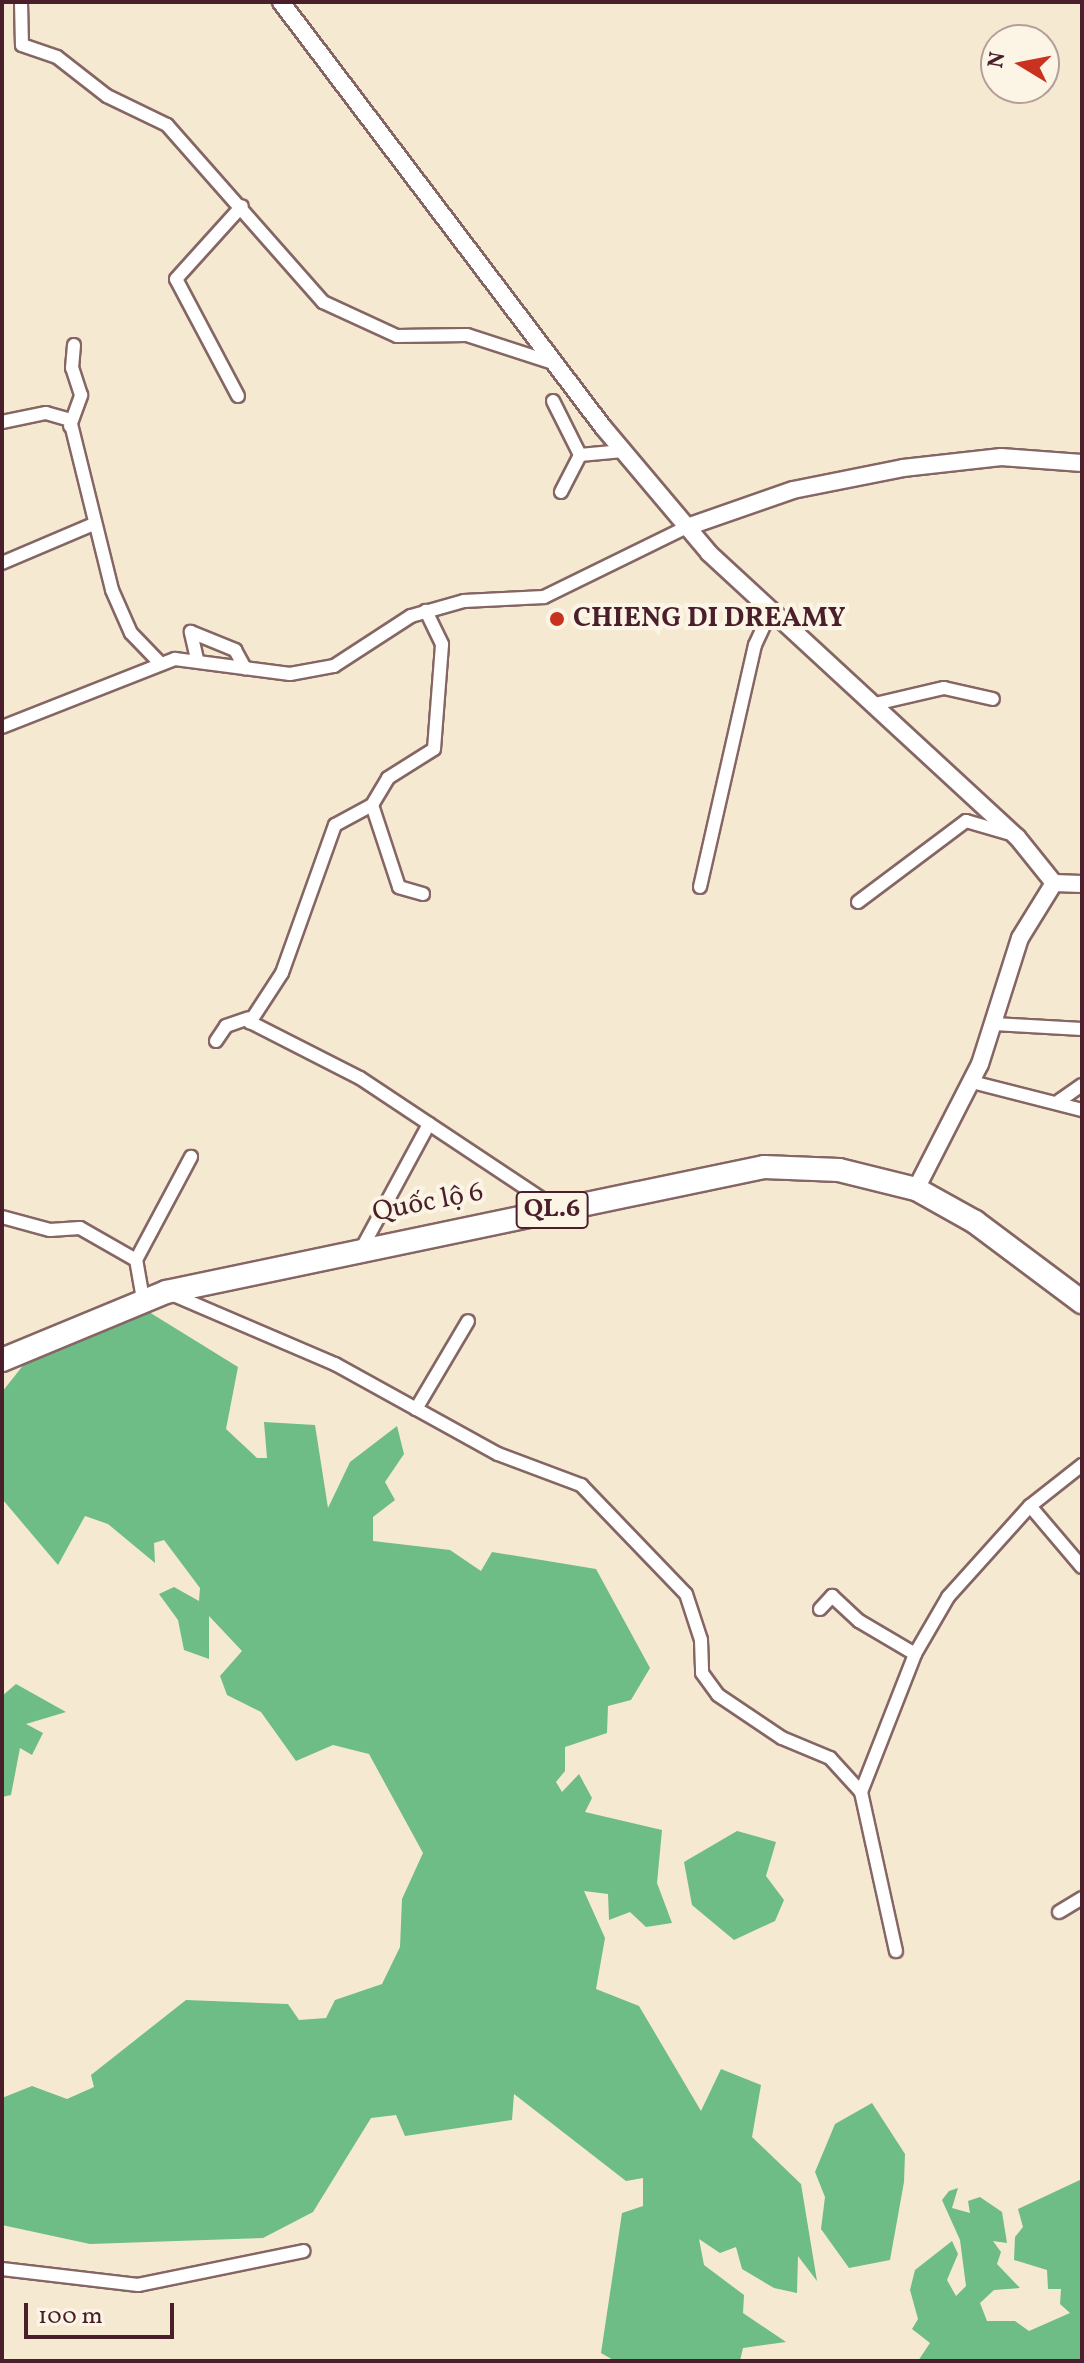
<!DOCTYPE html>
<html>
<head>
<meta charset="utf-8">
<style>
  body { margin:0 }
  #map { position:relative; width:1084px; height:2363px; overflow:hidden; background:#f6e9d1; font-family:Vollkorn,serif }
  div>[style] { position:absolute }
  .forest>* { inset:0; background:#6ebc86 }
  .roads { filter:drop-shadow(2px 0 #866665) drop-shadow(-2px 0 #866665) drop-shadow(0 2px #866665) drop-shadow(0 -2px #866665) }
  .street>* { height:12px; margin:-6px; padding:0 6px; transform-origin:6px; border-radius:6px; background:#fff }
  .secondary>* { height:16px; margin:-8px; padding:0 8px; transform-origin:8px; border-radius:8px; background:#fff }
  .highway>* { height:22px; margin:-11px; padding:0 11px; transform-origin:11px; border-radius:11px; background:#fff }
  .dots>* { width:22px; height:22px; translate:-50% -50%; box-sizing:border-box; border:4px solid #fcf5e5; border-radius:50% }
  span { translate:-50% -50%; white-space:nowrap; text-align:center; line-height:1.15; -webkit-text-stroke:8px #fcf5e5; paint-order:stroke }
  .shield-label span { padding:2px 6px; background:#fcf5e5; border:2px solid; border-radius:6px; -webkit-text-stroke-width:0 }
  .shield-label { font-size:26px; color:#4a1f2b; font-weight:700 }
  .poi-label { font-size:28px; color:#4a1f2b; font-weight:700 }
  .left { translate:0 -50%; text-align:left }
  .street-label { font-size:28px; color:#4a1f2b }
  .frame { position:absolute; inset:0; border:4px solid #4a1f2b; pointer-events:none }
  .north { position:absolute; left:980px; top:24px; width:80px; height:80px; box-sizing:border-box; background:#fcf5e5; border:2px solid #b59f9b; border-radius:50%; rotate:280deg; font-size:22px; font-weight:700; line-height:32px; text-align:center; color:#4a1f2b }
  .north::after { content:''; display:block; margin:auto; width:28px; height:36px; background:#c8321e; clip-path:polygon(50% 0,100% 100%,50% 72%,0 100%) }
  .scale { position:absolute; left:24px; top:2303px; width:150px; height:36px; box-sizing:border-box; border:4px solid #4a1f2b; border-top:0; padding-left:10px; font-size:24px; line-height:28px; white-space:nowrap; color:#4a1f2b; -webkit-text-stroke:6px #fcf5e5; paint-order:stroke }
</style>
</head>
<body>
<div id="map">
  <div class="forest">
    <i style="clip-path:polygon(149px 1312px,238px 1367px,226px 1429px,257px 1458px,267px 1458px,264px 1422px,315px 1425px,328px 1508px,350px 1462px,397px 1426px,404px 1454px,385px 1482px,395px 1500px,373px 1517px,373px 1541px,450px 1550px,481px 1571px,492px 1552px,596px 1569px,650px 1668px,631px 1700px,608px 1706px,607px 1733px,565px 1747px,565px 1771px,556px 1782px,562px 1792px,579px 1774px,592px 1798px,585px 1812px,662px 1830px,657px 1883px,672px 1923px,646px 1927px,630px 1912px,609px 1920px,608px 1894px,584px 1891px,605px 1938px,596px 1989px,639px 2006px,701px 2111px,721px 2069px,761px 2085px,752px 2137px,801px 2184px,817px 2281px,798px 2256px,797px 2293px,774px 2288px,742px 2269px,736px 2247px,720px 2253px,699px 2239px,704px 2265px,744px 2295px,743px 2313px,786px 2342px,743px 2348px,740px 2361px,615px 2361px,601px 2353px,622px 2213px,643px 2206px,643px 2178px,626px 2181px,514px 2094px,512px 2120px,405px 2136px,396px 2115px,371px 2118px,313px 2212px,263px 2238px,90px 2244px,2px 2225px,2px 2098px,32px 2086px,67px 2099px,94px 2087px,91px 2075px,186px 2000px,288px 2004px,299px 2020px,326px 2018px,335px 2000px,382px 1984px,400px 1947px,402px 1899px,423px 1853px,369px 1754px,333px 1745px,296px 1761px,261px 1712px,227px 1695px,220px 1676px,242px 1651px,209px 1616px,209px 1659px,184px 1650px,178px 1620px,159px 1594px,174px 1587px,199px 1601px,200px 1588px,164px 1540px,154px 1543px,155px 1563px,108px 1524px,85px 1516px,58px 1565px,3px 1500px,2px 1392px,25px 1363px)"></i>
    <i style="clip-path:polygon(16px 1684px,66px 1712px,26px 1724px,43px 1733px,32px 1755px,20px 1748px,11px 1795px,2px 1797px,2px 1696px)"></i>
    <i style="clip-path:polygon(737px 1831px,776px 1842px,766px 1876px,784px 1900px,775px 1921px,734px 1940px,692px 1905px,684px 1862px)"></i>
    <i style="clip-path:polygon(872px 2103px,905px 2154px,904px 2182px,890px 2260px,849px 2268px,821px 2229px,825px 2197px,815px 2172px,835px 2124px)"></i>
    <i style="clip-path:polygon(1082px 2179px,1082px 2361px,918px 2361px,930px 2343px,912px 2329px,918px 2319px,910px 2290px,915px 2270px,952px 2241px,958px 2254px,947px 2280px,956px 2296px,966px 2286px,960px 2240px,942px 2200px,949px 2191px,958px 2188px,952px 2208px,970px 2213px,968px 2201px,980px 2197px,1002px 2212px,1007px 2243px,993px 2241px,1001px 2252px,997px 2264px,1020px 2288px,994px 2290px,980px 2303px,987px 2321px,1015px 2321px,1029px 2331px,1070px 2313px,1060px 2304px,1061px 2289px,1048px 2289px,1047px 2270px,1014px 2260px,1015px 2237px,1023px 2227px,1018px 2209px)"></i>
  </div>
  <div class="roads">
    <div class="street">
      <i style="left:21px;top:2px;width:43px;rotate:88.7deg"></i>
      <i style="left:22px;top:45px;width:37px;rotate:19deg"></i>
      <i style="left:57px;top:57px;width:63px;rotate:38deg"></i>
      <i style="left:107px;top:96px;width:67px;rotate:25.8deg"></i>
      <i style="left:167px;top:125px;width:236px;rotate:48.6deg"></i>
      <i style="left:323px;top:302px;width:81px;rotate:24.7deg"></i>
      <i style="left:397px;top:336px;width:70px;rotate:-0.8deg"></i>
      <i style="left:467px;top:335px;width:90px;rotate:18deg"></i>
      <i style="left:238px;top:396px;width:132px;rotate:-117.9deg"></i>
      <i style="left:176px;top:279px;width:98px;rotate:-47.9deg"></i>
      <i style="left:553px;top:401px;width:60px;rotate:63.4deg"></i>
      <i style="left:580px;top:455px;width:43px;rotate:-5.3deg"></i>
      <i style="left:2px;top:422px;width:45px;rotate:-11.6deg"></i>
      <i style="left:46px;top:413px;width:25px;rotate:16deg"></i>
      <i style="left:70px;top:420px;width:175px;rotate:76.1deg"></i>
      <i style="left:112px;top:590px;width:47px;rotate:66.2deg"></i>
      <i style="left:131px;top:633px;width:40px;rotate:46deg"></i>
      <i style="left:70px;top:426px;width:33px;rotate:-70deg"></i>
      <i style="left:81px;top:395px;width:28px;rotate:-108deg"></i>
      <i style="left:72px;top:368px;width:23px;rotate:-85deg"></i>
      <i style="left:561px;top:492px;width:42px;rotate:-62.8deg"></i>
      <i style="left:2px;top:563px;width:100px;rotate:-23deg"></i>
      <i style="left:197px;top:659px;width:28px;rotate:-103deg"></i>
      <i style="left:191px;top:632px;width:48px;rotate:22.2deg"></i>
      <i style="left:235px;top:650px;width:21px;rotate:61deg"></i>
      <i style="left:875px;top:704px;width:71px;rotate:-13.1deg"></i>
      <i style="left:944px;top:688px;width:50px;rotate:12.7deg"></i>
      <i style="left:2px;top:727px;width:186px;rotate:-21.5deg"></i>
      <i style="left:175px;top:659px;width:116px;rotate:7.4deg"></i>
      <i style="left:290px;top:674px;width:45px;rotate:-10.3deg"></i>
      <i style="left:334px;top:666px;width:92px;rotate:-33deg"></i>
      <i style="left:411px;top:616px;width:55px;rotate:-15.8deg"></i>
      <i style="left:464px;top:601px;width:80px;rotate:-2.9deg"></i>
      <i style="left:544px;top:597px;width:159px;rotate:-26.1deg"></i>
      <i style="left:372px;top:805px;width:42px;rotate:151.6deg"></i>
      <i style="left:335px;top:825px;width:157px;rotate:109.7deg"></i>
      <i style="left:282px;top:973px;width:59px;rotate:123.1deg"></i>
      <i style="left:250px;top:1022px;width:123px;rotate:27deg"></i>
      <i style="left:360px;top:1078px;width:237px;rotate:33.6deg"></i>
      <i style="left:700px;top:887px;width:248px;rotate:-77.2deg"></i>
      <i style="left:755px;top:645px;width:38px;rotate:-65deg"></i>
      <i style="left:423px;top:894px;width:25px;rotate:-164deg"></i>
      <i style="left:399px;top:887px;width:86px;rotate:-108.2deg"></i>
      <i style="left:372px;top:805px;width:31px;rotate:-59deg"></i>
      <i style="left:388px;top:778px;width:54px;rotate:-32.2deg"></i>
      <i style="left:434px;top:749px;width:105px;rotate:-85.6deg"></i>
      <i style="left:442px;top:644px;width:37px;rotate:-116deg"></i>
      <i style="left:858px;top:902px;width:135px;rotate:-36.9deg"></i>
      <i style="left:966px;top:821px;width:43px;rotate:16.3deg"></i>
      <i style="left:994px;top:1024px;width:88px;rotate:3.3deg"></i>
      <i style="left:216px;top:1041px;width:18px;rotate:-56deg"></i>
      <i style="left:226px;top:1026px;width:24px;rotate:-19deg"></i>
      <i style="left:972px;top:1082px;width:114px;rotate:14.3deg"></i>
      <i style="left:1059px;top:1101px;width:28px;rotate:-35deg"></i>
      <i style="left:2px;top:1217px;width:50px;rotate:15.2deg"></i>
      <i style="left:50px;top:1230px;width:30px;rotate:-4deg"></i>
      <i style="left:80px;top:1228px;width:64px;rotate:29.7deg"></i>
      <i style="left:363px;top:1246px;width:139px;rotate:-61.6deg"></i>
      <i style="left:169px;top:1293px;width:181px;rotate:23.2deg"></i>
      <i style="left:335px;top:1364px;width:186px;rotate:28.9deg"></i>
      <i style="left:498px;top:1454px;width:89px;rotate:20.5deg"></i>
      <i style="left:581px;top:1485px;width:151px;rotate:46.1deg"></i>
      <i style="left:686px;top:1594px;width:48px;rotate:71.9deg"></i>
      <i style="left:701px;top:1640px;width:33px;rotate:88deg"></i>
      <i style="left:702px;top:1673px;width:27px;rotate:54deg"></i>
      <i style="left:718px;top:1695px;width:77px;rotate:33.9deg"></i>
      <i style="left:782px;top:1738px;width:52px;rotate:22.6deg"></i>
      <i style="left:830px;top:1758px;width:46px;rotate:47.6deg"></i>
      <i style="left:861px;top:1792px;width:163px;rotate:77.6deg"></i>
      <i style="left:143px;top:1299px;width:40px;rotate:-100deg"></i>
      <i style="left:136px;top:1260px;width:117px;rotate:-61.9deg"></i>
      <i style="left:416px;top:1409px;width:102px;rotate:-59.4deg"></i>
      <i style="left:1030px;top:1506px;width:80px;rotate:49.6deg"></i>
      <i style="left:820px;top:1609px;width:18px;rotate:-47deg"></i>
      <i style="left:832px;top:1596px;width:37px;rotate:43deg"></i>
      <i style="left:859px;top:1621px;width:65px;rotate:30.5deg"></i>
      <i style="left:861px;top:1792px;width:148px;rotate:-68.6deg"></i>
      <i style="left:915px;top:1654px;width:66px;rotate:-59.9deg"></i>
      <i style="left:948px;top:1597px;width:122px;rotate:-48deg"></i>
      <i style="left:1030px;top:1506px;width:66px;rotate:-38.3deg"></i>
      <i style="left:1059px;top:1912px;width:27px;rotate:-31deg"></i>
      <i style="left:2px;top:2269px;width:137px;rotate:6.7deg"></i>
      <i style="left:138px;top:2285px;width:169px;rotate:-11.6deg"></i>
    </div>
    <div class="secondary">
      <i style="left:281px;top:2px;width:533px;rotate:52.85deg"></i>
      <i style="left:603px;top:427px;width:165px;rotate:49.9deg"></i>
      <i style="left:709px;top:553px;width:419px;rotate:42.7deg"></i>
      <i style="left:1017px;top:837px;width:59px;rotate:51.2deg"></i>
      <i style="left:687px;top:527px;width:112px;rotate:-19.2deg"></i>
      <i style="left:793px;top:490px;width:112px;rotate:-11.3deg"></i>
      <i style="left:903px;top:468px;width:99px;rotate:-6.4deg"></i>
      <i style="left:1001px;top:457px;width:81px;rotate:4.2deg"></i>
      <i style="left:916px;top:1189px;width:140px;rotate:-62.9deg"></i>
      <i style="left:980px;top:1064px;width:132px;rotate:-72.4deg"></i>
      <i style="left:1020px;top:938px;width:65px;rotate:-58.3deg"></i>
      <i style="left:1054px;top:883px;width:28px;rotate:2deg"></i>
    </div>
    <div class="highway">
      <i style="left:2px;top:1360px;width:178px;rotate:-22.5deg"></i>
      <i style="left:166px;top:1292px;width:611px;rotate:-11.81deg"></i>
      <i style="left:764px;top:1167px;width:75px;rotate:2.3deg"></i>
      <i style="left:839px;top:1170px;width:79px;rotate:13.9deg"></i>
      <i style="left:916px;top:1189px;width:68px;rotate:29.2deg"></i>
      <i style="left:975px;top:1222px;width:134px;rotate:36.8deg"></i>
    </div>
  </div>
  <div class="dots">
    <i style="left:557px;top:619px;background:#c8321e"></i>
  </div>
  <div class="shield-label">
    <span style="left:552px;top:1210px">QL.6</span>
  </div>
  <div class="poi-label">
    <span class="left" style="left:573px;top:619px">CHIENG DI DREAMY</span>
  </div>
  <div class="street-label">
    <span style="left:428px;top:1203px;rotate:-11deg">Quốc lộ 6</span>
  </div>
  <div class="frame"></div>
  <div class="north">N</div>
  <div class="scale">100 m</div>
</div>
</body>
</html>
